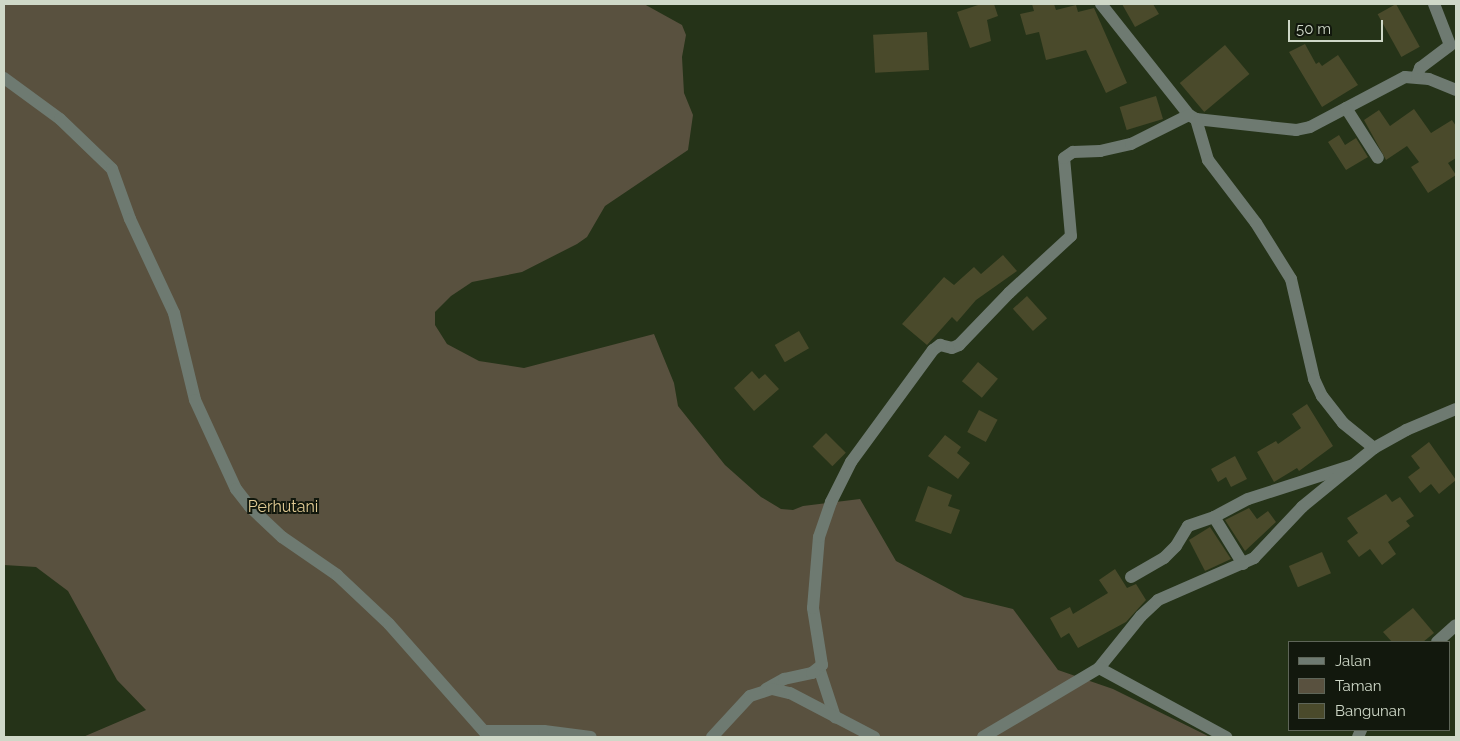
<!DOCTYPE html>
<html>
<head>
<meta charset="utf-8">
<style>
  body { margin:0 }
  #map { position:relative; width:1460px; height:741px; overflow:hidden; background:#253318; font-family:Raleway,sans-serif }
  div>[style] { position:absolute }
  .green>* { inset:0; background:#59513f }
  .building>* { inset:0; background:#4a4a2b; transform-origin:0 0 }
  .minor>* { height:12px; margin:-6px; padding:0 6px; transform-origin:6px; border-radius:6px; background:#6e7a71 }
  span { translate:-50% -50%; white-space:nowrap; text-align:center; line-height:1.15; -webkit-text-stroke:4px #12180d; paint-order:stroke }
  .park-label { font-size:16px; color:#e1ca94 }
  .frame { position:absolute; inset:0; border:5px solid #cfd8c8; pointer-events:none }
  .legend { position:absolute; left:1288px; top:641px; width:162px; height:90px; box-sizing:border-box; background:#12180d; border:1px solid #5e6558; margin:0; padding:6px 9px; list-style:none; font-size:15px; color:#cfd8c8 }
  .legend li { display:flex; align-items:center; gap:10px; height:25px }
  .legend b { width:25px; border:1px solid #5e6558 }
  .scale { position:absolute; left:1288px; top:20px; width:95px; height:22px; box-sizing:border-box; border:2px solid #cfd8c8; border-top:0; padding-left:6px; font-size:15px; line-height:18px; white-space:nowrap; color:#cfd8c8; -webkit-text-stroke:4px #12180d; paint-order:stroke }
</style>
</head>
<body>
<div id="map">
  <div class="green">
    <i style="clip-path:polygon(4px 4px,644px 4px,682px 25px,686px 35px,682px 57px,684px 93px,693px 115px,688px 150px,605px 206px,587px 237px,577px 244px,522px 272px,472px 282px,451px 296px,435px 312px,435px 325px,447px 344px,479px 361px,524px 368px,654px 334px,674px 383px,678px 406px,725px 465px,761px 497px,781px 509px,793px 510px,803px 506px,860px 499px,896px 561px,964px 597px,1013px 609px,1058px 670px,1113px 689px,1210px 737px,83px 737px,146px 710px,117px 680px,68px 591px,36px 567px,4px 565px)"></i>
  </div>
  <div class="building">
    <i style="clip-path:polygon(981px 4px,994px 4px,998px 16px,987px 20px,991px 41px,970px 48px,957px 12px)"></i>
    <i style="clip-path:polygon(1032px 4px,1054px 4px,1056px 10px,1076px 5px,1078px 12px,1094px 8px,1127px 83px,1106px 93px,1086px 50px,1046px 60px,1039px 32px,1026px 35px,1020px 14px,1034px 11px)"></i>
    <i style="clip-path:polygon(1122px 4px,1153px 4px,1159px 14px,1135px 27px)"></i>
    <i style="left:1396px;top:4px;width:49px;height:21px;rotate:61deg"></i>
    <i style="left:927px;top:32px;width:38px;height:54px;rotate:87deg"></i>
    <i style="clip-path:polygon(1305px 44px,1316px 64px,1319px 62px,1322px 66px,1338px 55px,1358px 85px,1322px 107px,1289px 52px)"></i>
    <i style="left:1225px;top:45px;width:38px;height:59px;rotate:50deg"></i>
    <i style="left:1156px;top:96px;width:24px;height:38px;rotate:73deg"></i>
    <i style="clip-path:polygon(1414px 109px,1431px 133px,1452px 120px,1456px 126px,1456px 158px,1448px 163px,1456px 175px,1428px 193px,1411px 167px,1419px 162px,1407px 146px,1386px 160px,1364px 120px,1379px 110px,1390px 126px)"></i>
    <i style="clip-path:polygon(1339px 135px,1345px 145px,1356px 138px,1368px 157px,1346px 170px,1328px 142px)"></i>
    <i style="clip-path:polygon(1003px 255px,1017px 271px,976px 300px,957px 322px,952px 317px,927px 345px,902px 324px,944px 277px,954px 285px,974px 267px,981px 274px)"></i>
    <i style="left:1027px;top:296px;width:30px;height:19px;rotate:48deg"></i>
    <i style="left:799px;top:331px;width:20px;height:28px;rotate:60deg"></i>
    <i style="left:978px;top:362px;width:26px;height:25px;rotate:40deg"></i>
    <i style="clip-path:polygon(752px 371px,759px 379px,765px 374px,779px 389px,754px 411px,734px 388px)"></i>
    <i style="clip-path:polygon(1307px 404px,1333px 446px,1299px 471px,1297px 468px,1274px 482px,1257px 452px,1276px 441px,1278px 444px,1301px 428px,1292px 414px)"></i>
    <i style="left:979px;top:410px;width:21px;height:25px;rotate:28deg"></i>
    <i style="left:826px;top:433px;width:28px;height:19px;rotate:45deg"></i>
    <i style="clip-path:polygon(945px 435px,961px 447px,957px 453px,970px 463px,958px 479px,928px 456px)"></i>
    <i style="clip-path:polygon(1429px 442px,1456px 480px,1439px 494px,1431px 484px,1420px 493px,1408px 477px,1420px 468px,1411px 456px)"></i>
    <i style="clip-path:polygon(1235px 456px,1247px 479px,1231px 487px,1226px 477px,1218px 482px,1211px 469px)"></i>
    <i style="clip-path:polygon(928px 486px,952px 495px,948px 506px,960px 510px,951px 534px,915px 521px)"></i>
    <i style="clip-path:polygon(1386px 494px,1392px 502px,1400px 497px,1414px 516px,1406px 521px,1410px 526px,1388px 542px,1396px 554px,1382px 565px,1370px 549px,1359px 557px,1347px 541px,1358px 533px,1347px 518px)"></i>
    <i style="clip-path:polygon(1249px 508px,1257px 519px,1268px 511px,1276px 522px,1245px 551px,1225px 520px)"></i>
    <i style="clip-path:polygon(1210px 527px,1231px 559px,1205px 571px,1189px 540px)"></i>
    <i style="left:1322px;top:552px;width:23px;height:36px;rotate:67deg"></i>
    <i style="clip-path:polygon(1115px 569px,1127px 588px,1136px 584px,1146px 600px,1126px 622px,1078px 648px,1069px 633px,1061px 638px,1050px 618px,1070px 607px,1073px 614px,1108px 593px,1099px 580px)"></i>
    <i style="clip-path:polygon(1413px 608px,1434px 633px,1423px 642px,1392px 642px,1383px 632px)"></i>
  </div>
  <div class="minor">
    <i style="left:1101px;top:4px;width:142px;rotate:51.6deg"></i>
    <i style="left:1189px;top:115px;width:8px;rotate:30deg"></i>
    <i style="left:1196px;top:119px;width:101px;rotate:6.3deg"></i>
    <i style="left:1296px;top:130px;width:14px;rotate:-12deg"></i>
    <i style="left:1310px;top:127px;width:107px;rotate:-27.8deg"></i>
    <i style="left:1405px;top:77px;width:24px;rotate:5deg"></i>
    <i style="left:1429px;top:79px;width:29px;rotate:22deg"></i>
    <i style="left:1417px;top:76px;width:9px;rotate:-69deg"></i>
    <i style="left:1420px;top:68px;width:38px;rotate:-37deg"></i>
    <i style="left:1450px;top:45px;width:44px;rotate:-111.3deg"></i>
    <i style="left:4px;top:78px;width:69px;rotate:36.2deg"></i>
    <i style="left:60px;top:119px;width:72px;rotate:43.9deg"></i>
    <i style="left:112px;top:169px;width:53px;rotate:70.2deg"></i>
    <i style="left:130px;top:219px;width:104px;rotate:64.9deg"></i>
    <i style="left:174px;top:313px;width:89px;rotate:76.4deg"></i>
    <i style="left:195px;top:400px;width:98px;rotate:65.3deg"></i>
    <i style="left:236px;top:489px;width:23px;rotate:52deg"></i>
    <i style="left:250px;top:507px;width:44px;rotate:43.2deg"></i>
    <i style="left:282px;top:537px;width:67px;rotate:34.6deg"></i>
    <i style="left:337px;top:575px;width:71px;rotate:43.3deg"></i>
    <i style="left:389px;top:624px;width:151px;rotate:48.5deg"></i>
    <i style="left:1346px;top:108px;width:59px;rotate:57.4deg"></i>
    <i style="left:1196px;top:119px;width:43px;rotate:73.7deg"></i>
    <i style="left:1208px;top:160px;width:79px;rotate:52.7deg"></i>
    <i style="left:1256px;top:223px;width:66px;rotate:58deg"></i>
    <i style="left:1291px;top:279px;width:103px;rotate:77deg"></i>
    <i style="left:1314px;top:379px;width:19px;rotate:65deg"></i>
    <i style="left:1322px;top:396px;width:34px;rotate:52deg"></i>
    <i style="left:1343px;top:423px;width:40px;rotate:39deg"></i>
    <i style="left:1243px;top:564px;width:55px;rotate:-121.7deg"></i>
    <i style="left:1214px;top:517px;width:38px;rotate:-28deg"></i>
    <i style="left:1248px;top:499px;width:110px;rotate:-17.9deg"></i>
    <i style="left:1131px;top:577px;width:38px;rotate:-30deg"></i>
    <i style="left:1164px;top:558px;width:17px;rotate:-45deg"></i>
    <i style="left:1176px;top:546px;width:23px;rotate:-59deg"></i>
    <i style="left:1188px;top:526px;width:28px;rotate:-19deg"></i>
    <i style="left:1437px;top:642px;width:25px;rotate:-42deg"></i>
    <i style="left:819px;top:668px;width:52px;rotate:71.9deg"></i>
    <i style="left:1099px;top:668px;width:67px;rotate:-51.1deg"></i>
    <i style="left:1141px;top:616px;width:23px;rotate:-43deg"></i>
    <i style="left:1158px;top:600px;width:105px;rotate:-23.6deg"></i>
    <i style="left:1254px;top:558px;width:70px;rotate:-46.7deg"></i>
    <i style="left:1302px;top:507px;width:93px;rotate:-39.3deg"></i>
    <i style="left:1374px;top:448px;width:37px;rotate:-29deg"></i>
    <i style="left:1406px;top:430px;width:54px;rotate:-22.8deg"></i>
    <i style="left:766px;top:689px;width:21px;rotate:-29deg"></i>
    <i style="left:784px;top:679px;width:29px;rotate:-12deg"></i>
    <i style="left:812px;top:673px;width:13px;rotate:-39deg"></i>
    <i style="left:822px;top:665px;width:58px;rotate:-99deg"></i>
    <i style="left:813px;top:608px;width:71px;rotate:-85.2deg"></i>
    <i style="left:819px;top:537px;width:37px;rotate:-71deg"></i>
    <i style="left:831px;top:502px;width:45px;rotate:-63.4deg"></i>
    <i style="left:851px;top:462px;width:139px;rotate:-53.8deg"></i>
    <i style="left:933px;top:350px;width:9px;rotate:-36deg"></i>
    <i style="left:940px;top:345px;width:12px;rotate:14deg"></i>
    <i style="left:952px;top:348px;width:8px;rotate:-23deg"></i>
    <i style="left:959px;top:345px;width:72px;rotate:-46.1deg"></i>
    <i style="left:1009px;top:293px;width:84px;rotate:-42.6deg"></i>
    <i style="left:1071px;top:236px;width:78px;rotate:-95.1deg"></i>
    <i style="left:1064px;top:158px;width:11px;rotate:-34deg"></i>
    <i style="left:1073px;top:152px;width:27px;rotate:-2deg"></i>
    <i style="left:1100px;top:151px;width:32px;rotate:-13deg"></i>
    <i style="left:1131px;top:144px;width:65px;rotate:-26.6deg"></i>
    <i style="left:486px;top:731px;width:58px"></i>
    <i style="left:544px;top:731px;width:47px;rotate:7.3deg"></i>
    <i style="left:712px;top:737px;width:56px;rotate:-47.2deg"></i>
    <i style="left:750px;top:696px;width:23px;rotate:-18deg"></i>
    <i style="left:772px;top:689px;width:18px;rotate:13deg"></i>
    <i style="left:790px;top:693px;width:95px;rotate:27.6deg"></i>
    <i style="left:983px;top:737px;width:135px;rotate:-30.7deg"></i>
    <i style="left:1099px;top:668px;width:145px;rotate:28.5deg"></i>
    <i style="left:1358px;top:737px;width:8px;rotate:-67deg"></i>
  </div>
  <div class="park-label">
    <span style="left:283px;top:507px">Perhutani</span>
  </div>
  <div class="frame"></div>
  <ul class="legend">
  <li><b style="height:6px;background:#6e7a71"></b>Jalan</li>
  <li><b style="height:14px;background:#59513f"></b>Taman</li>
  <li><b style="height:14px;background:#4a4a2b"></b>Bangunan</li>
  </ul>
  <div class="scale">50 m</div>
</div>
</body>
</html>
